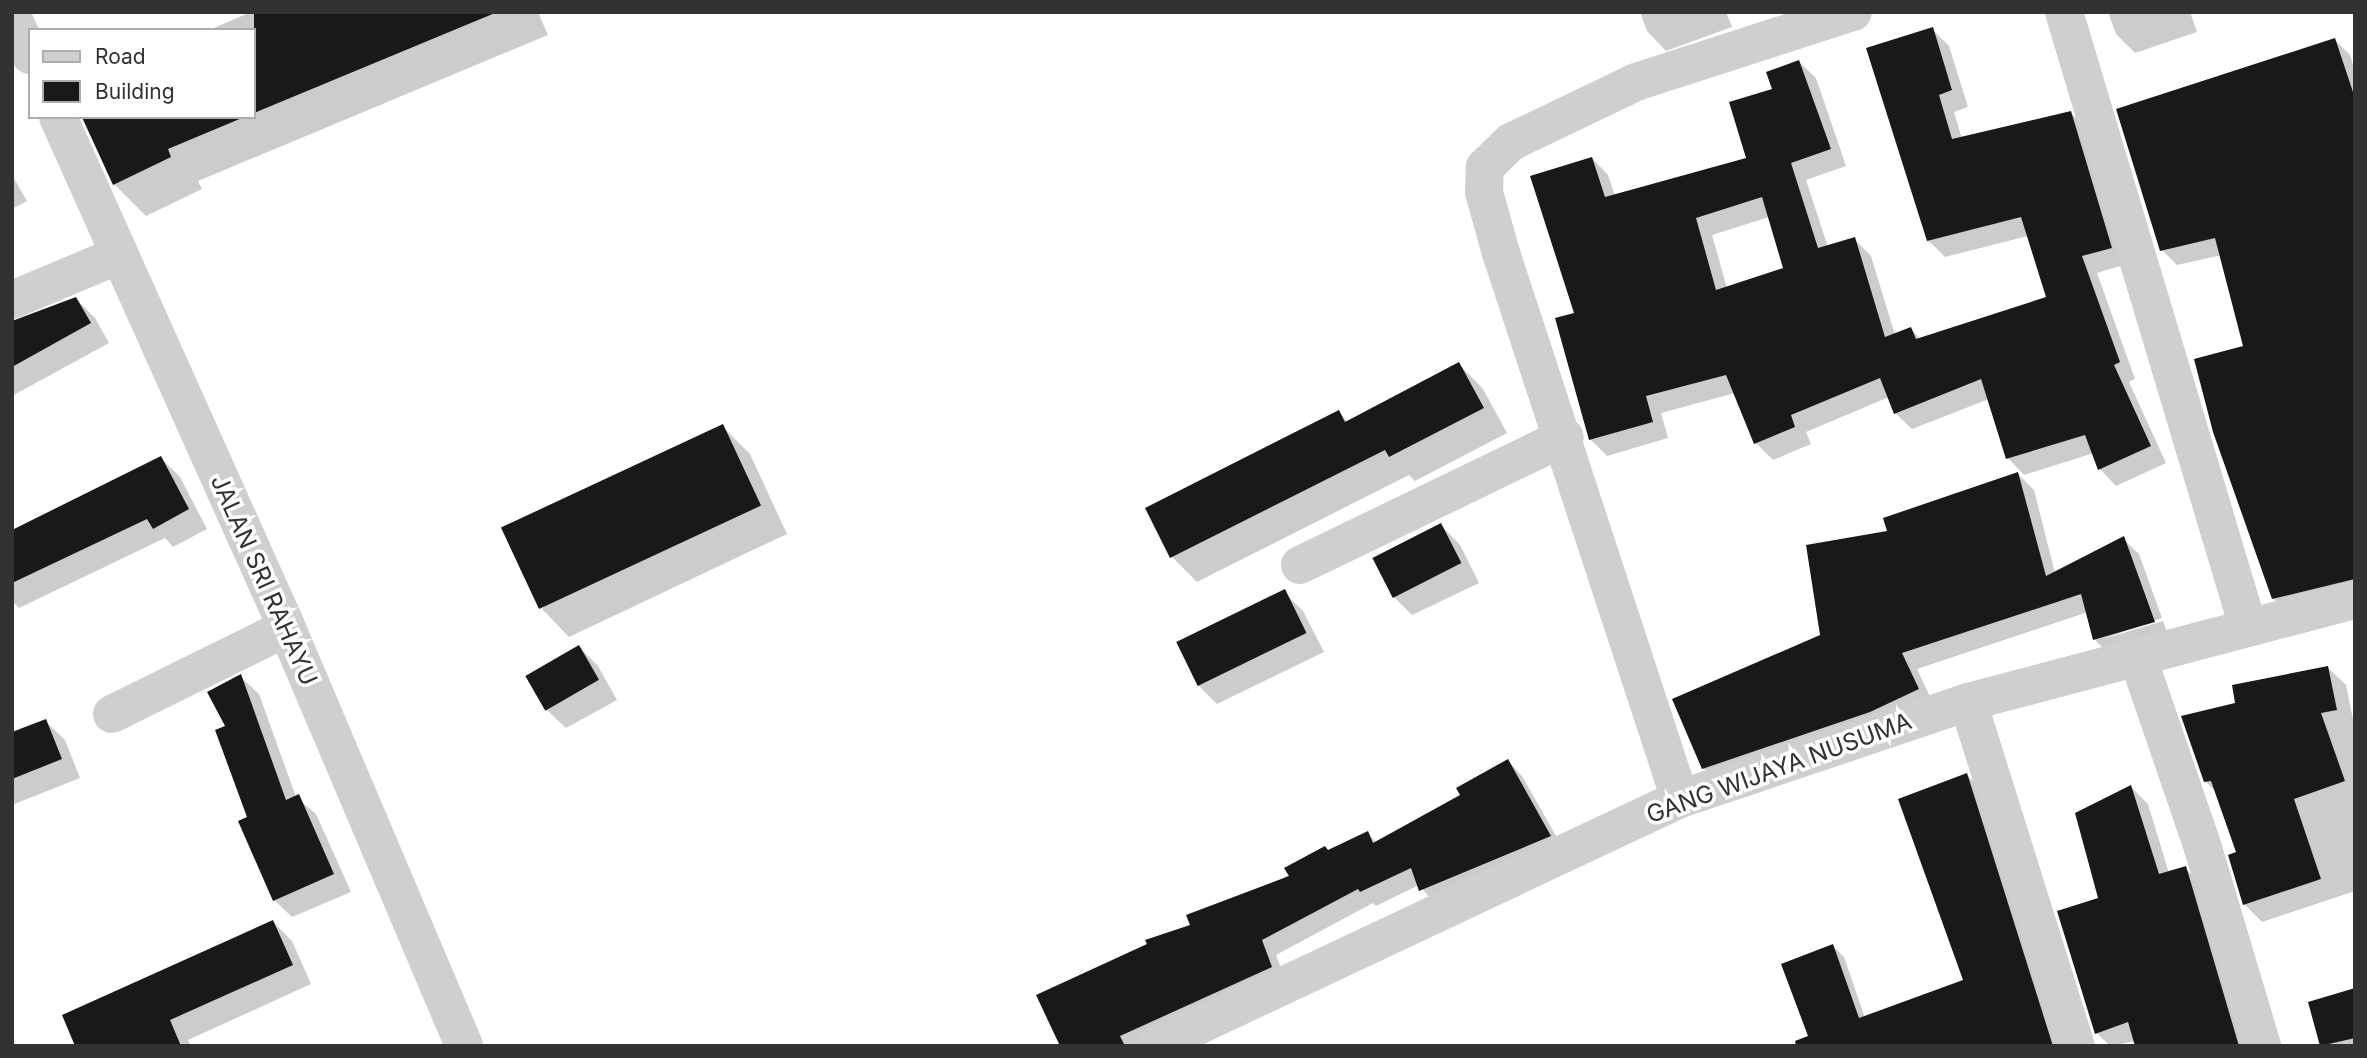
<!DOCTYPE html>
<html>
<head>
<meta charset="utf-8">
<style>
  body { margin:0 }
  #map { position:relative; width:2367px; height:1058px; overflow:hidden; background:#fff; font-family:Inter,sans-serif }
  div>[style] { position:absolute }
  .shadow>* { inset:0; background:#0003 }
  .building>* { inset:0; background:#191919; transform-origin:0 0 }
  .minor>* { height:38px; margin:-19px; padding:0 19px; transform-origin:19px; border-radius:19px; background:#cfcfcf }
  span { translate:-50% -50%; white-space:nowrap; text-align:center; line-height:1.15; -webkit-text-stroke:7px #fff; paint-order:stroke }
  .street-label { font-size:24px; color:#323232 }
  .frame { position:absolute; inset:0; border:14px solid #323232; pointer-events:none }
  .legend { position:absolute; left:28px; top:28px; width:228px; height:91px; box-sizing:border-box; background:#fff; border:2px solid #adadad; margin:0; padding:9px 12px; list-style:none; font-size:21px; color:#323232 }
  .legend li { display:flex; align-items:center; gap:14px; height:35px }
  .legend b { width:35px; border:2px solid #adadad }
</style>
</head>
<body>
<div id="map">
  <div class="shadow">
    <i style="clip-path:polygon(251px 12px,538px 12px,548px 35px,198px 181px,202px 189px,146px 216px,114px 184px,81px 117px,254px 117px,254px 30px,209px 30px)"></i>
    <i style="clip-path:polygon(1640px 12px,1726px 12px,1732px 27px,1666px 51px,1647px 31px)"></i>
    <i style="clip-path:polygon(2108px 12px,2190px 12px,2197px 32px,2135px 53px,2116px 34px)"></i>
    <i style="clip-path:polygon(evenodd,1932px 29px,1949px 46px,1968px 107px,1954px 112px,1962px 139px,2070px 112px,2087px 129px,2127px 264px,2097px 273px,2135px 379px,2129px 382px,2166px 463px,2116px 486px,2100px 469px,2094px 453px,2024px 475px,2008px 458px,1989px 399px,1912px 429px,1895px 413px,1889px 397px,1806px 432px,1811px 444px,1773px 460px,1756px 443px,1735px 393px,1661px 413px,1668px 438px,1607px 456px,1590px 439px,1576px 314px,1592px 158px,1608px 175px,1615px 196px,1748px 159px,1774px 90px,1799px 62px,1816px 78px,1846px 166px,1806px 180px,1828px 247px,1854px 239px,1871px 256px,1895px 335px,1911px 329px,1921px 340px,2048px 299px,2028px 236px,1945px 257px,1928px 240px,1932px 29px,1769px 217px,1785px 269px,1727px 288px,1712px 235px,1769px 217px)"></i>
    <i style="clip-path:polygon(2335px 40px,2350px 55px,2355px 71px,2355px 596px,2288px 614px,2273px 598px,2245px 348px,2222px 255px,2177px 265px,2162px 250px)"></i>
    <i style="clip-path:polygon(12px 175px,27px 201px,12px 209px)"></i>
    <i style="clip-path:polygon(76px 299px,95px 318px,109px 343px,12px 396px,12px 322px)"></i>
    <i style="clip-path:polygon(1459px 364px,1483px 389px,1507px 433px,1415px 481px,1409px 475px,1197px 582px,1172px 557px,1148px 509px,1339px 413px,1348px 422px)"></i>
    <i style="clip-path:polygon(722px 426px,750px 454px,787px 534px,569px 637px,542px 609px)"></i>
    <i style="clip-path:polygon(161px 458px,180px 477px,207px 529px,173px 547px,165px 538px,19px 608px,12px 601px,12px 531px)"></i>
    <i style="clip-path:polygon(2018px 474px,2034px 490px,2055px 573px,2123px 539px,2139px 554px,2162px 618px,2103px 639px,2163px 621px,2169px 637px,2110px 655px,2094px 639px,2088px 612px,1917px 669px,1934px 705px,1719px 783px,1703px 768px,1822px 636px,1889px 533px)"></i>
    <i style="clip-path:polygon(1441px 525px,1460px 545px,1479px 583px,1412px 615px,1393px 596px)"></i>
    <i style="clip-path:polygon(1284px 592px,1303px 611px,1324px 652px,1217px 704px,1198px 685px)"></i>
    <i style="clip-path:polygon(579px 647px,598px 666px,617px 700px,566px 728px,546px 709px,528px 675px)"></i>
    <i style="clip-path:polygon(2328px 668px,2346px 685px,2355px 729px,2355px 891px,2262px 922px,2244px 904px,2238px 854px,2217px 793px,2205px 781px,2237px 704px)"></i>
    <i style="clip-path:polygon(241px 677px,259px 694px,296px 797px,316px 814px,351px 892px,292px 917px,274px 900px,228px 727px)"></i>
    <i style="clip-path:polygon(45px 721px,65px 740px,80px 778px,12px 805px,12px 734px)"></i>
    <i style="clip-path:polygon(1508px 761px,1522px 776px,1564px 850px,1435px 904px,1419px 885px,1376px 906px,1373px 903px,1276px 955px,1286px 981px,1145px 1046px,1062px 1046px,1192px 927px,1367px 833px,1377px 843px,1462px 796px)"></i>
    <i style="clip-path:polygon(1967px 775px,1978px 786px,2059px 1046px,1813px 1046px,1833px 946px,1844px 957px,1865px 1018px,1965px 981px)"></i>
    <i style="clip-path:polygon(2131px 787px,2148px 804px,2169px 873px,2185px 868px,2202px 885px,2250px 1046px,2136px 1046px,2135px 1041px,2110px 1046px,2097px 1033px,2100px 900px)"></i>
    <i style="clip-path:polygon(273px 922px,292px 941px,311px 984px,188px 1040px,191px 1046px,77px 1046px)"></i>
    <i style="clip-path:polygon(2355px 989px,2355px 1046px,2322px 1046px,2310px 1003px)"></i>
  </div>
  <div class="building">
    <i style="clip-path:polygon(254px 12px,495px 12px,495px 13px,254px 113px)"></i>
    <i style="clip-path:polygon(evenodd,1933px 27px,1952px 90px,1939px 95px,1952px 139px,2071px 111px,2112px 248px,2082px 256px,2120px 362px,2114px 365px,2151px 446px,2098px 470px,2085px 435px,2006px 459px,1981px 379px,1894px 414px,1880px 378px,1791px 415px,1795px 427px,1754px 444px,1726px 375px,1646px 396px,1653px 422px,1589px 440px,1555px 318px,1574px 313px,1530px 176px,1592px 157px,1605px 197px,1746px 158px,1729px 102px,1772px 89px,1766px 72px,1799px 60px,1831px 149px,1791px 163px,1818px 248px,1855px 237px,1885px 337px,1911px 327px,1916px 339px,2046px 297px,2021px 217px,1927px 241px,1866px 48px,1933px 27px,1762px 197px,1783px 268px,1716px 290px,1696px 218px,1762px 197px)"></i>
    <i style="clip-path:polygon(2335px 38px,2355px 98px,2355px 579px,2272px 599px,2213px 432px,2194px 359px,2243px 346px,2215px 238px,2160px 251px,2116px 109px)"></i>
    <i style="clip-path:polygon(82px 117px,242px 117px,242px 118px,168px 149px,171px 157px,113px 185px)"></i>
    <i style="clip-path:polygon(76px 297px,91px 323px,12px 367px,12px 321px)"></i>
    <i style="clip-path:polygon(1459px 362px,1484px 408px,1389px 457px,1385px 450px,1170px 558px,1145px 508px,1339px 410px,1345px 422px)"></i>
    <i style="left:723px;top:424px;width:90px;height:245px;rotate:65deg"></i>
    <i style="clip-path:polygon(161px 456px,189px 509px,153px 529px,147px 519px,12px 583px,12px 530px)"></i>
    <i style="clip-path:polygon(2018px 472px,2046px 576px,2124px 536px,2155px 622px,2093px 640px,2081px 594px,1902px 653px,1919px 689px,1870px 712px,1702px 769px,1672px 699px,1820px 635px,1806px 545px,1887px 531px,1883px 518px)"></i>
    <i style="left:1441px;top:523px;width:45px;height:77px;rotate:63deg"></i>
    <i style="left:1285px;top:589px;width:49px;height:121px;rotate:64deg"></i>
    <i style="left:579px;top:645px;width:40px;height:62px;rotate:60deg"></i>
    <i style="clip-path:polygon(2328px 666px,2337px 710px,2321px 713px,2345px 781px,2294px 799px,2321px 879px,2243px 905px,2228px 855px,2236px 852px,2211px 781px,2204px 782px,2181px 716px,2235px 703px,2232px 685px)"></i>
    <i style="clip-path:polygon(241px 674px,286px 800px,299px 794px,334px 874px,273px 901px,238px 821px,247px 817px,215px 730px,225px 726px,207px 692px)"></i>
    <i style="clip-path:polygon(46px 719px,62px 759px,12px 779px,12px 732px)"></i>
    <i style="clip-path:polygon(1508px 759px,1551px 836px,1419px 891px,1411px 868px,1360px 892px,1358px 889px,1262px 940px,1272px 967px,1120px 1036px,1125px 1046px,1060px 1046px,1036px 995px,1147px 944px,1145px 940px,1190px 925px,1186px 915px,1289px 876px,1284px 868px,1325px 846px,1328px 850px,1368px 831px,1373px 843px,1460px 795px,1456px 788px)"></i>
    <i style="clip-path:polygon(1967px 773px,2053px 1046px,1796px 1046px,1795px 1041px,1808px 1036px,1781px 964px,1833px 944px,1859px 1018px,1963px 980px,1898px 799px)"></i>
    <i style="clip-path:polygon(2131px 785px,2159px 874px,2186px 866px,2239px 1046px,2135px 1046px,2128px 1022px,2095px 1034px,2057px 911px,2098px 898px,2075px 813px)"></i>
    <i style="clip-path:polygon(273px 920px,293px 965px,170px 1020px,181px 1046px,75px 1046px,62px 1015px)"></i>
    <i style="clip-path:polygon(2355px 988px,2355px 1038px,2320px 1046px,2308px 1002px)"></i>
  </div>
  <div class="minor">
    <i style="left:2064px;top:12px;width:642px;rotate:73.34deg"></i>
    <i style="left:12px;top:16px;width:43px;rotate:65.2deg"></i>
    <i style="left:58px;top:117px;width:550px;rotate:65.86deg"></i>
    <i style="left:283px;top:619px;width:464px;rotate:67deg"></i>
    <i style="left:12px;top:300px;width:116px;rotate:-22.8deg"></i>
    <i style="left:1300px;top:565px;width:294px;rotate:-25.8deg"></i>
    <i style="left:2138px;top:658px;width:201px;rotate:71.1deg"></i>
    <i style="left:2203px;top:848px;width:207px;rotate:73.4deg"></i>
    <i style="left:1968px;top:702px;width:361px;rotate:72.6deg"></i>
    <i style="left:112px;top:714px;width:194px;rotate:-26.3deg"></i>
    <i style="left:1680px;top:799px;width:575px;rotate:-108.15deg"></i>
    <i style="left:1501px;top:253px;width:63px;rotate:-105.6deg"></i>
    <i style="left:1484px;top:192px;width:25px;rotate:-88deg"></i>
    <i style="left:1485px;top:167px;width:36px;rotate:-44deg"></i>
    <i style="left:1511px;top:142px;width:139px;rotate:-25.6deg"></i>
    <i style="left:1636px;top:82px;width:228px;rotate:-17.9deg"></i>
    <i style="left:1155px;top:1046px;width:580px;rotate:-25.2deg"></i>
    <i style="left:1680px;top:799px;width:304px;rotate:-18.6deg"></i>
    <i style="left:1968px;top:702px;width:400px;rotate:-14.8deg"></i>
  </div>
  <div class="street-label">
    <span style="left:264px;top:580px;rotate:66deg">JALAN SRI RAHAYU</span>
    <span style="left:1779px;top:768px;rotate:-20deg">GANG WIJAYA NUSUMA</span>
  </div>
  <div class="frame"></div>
  <ul class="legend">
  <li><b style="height:9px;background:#cfcfcf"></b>Road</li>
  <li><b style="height:19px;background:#191919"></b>Building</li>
  </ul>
</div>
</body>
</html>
